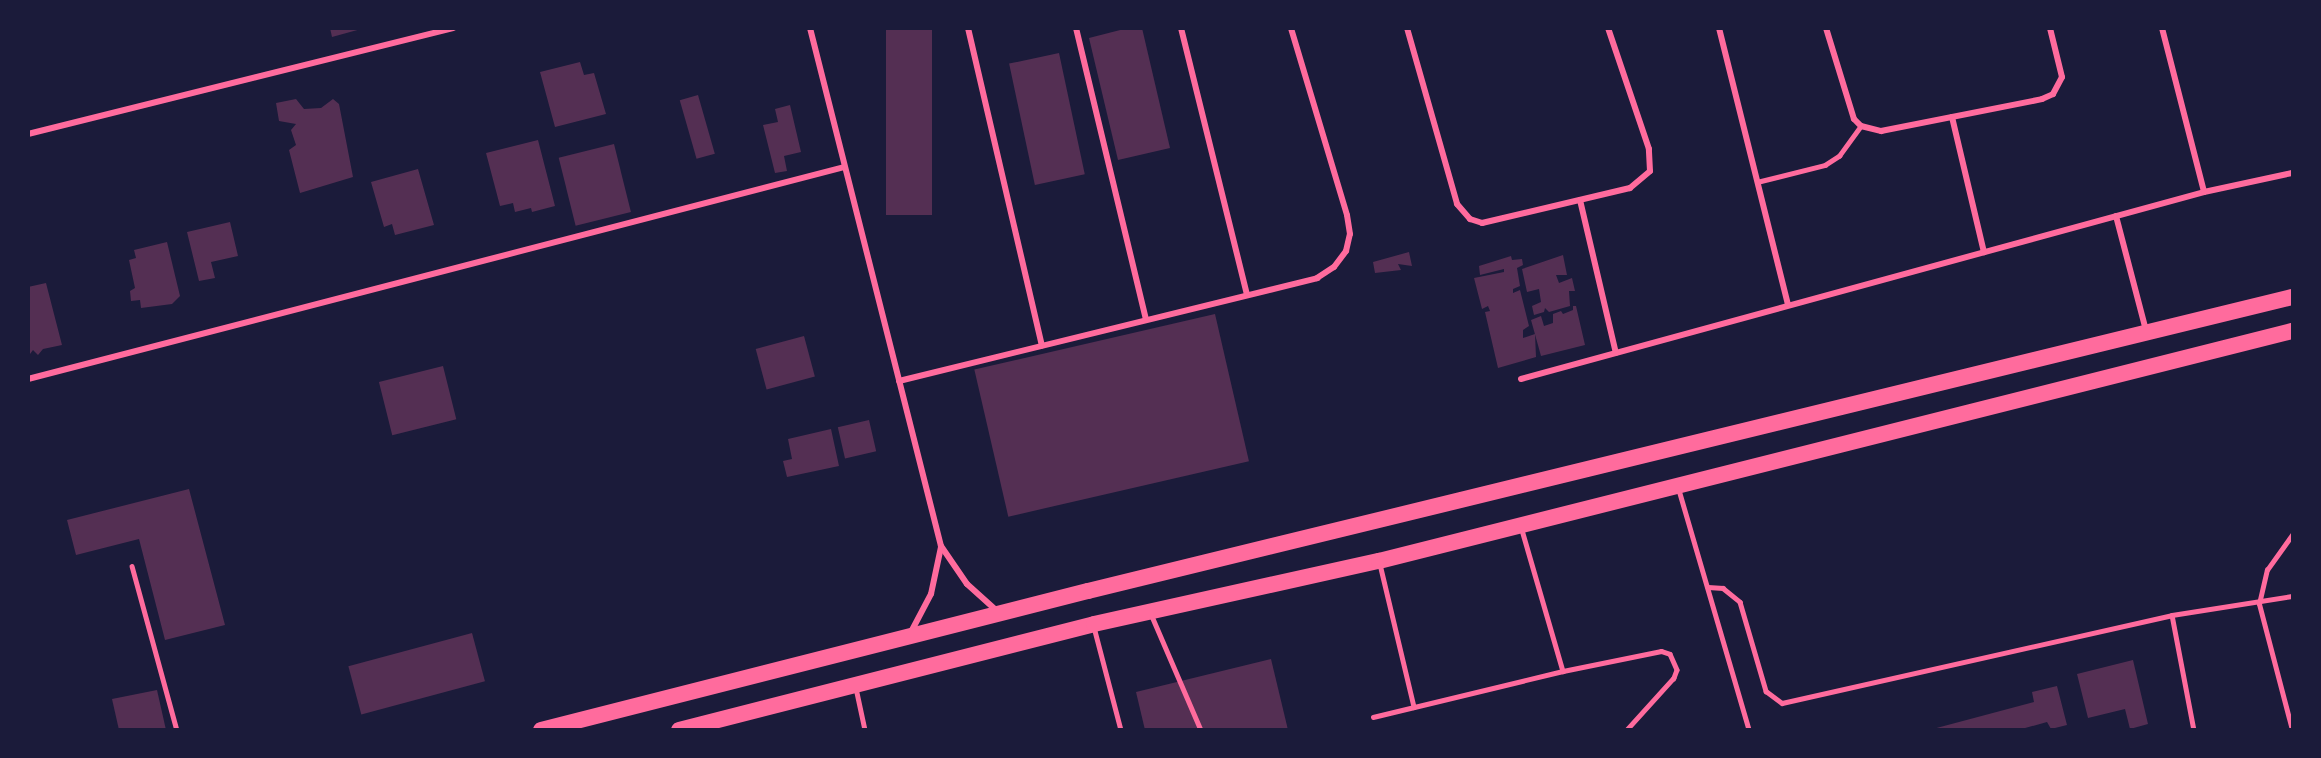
<!DOCTYPE html>
<html>
<head>
<meta charset="utf-8">
<style>
  body { margin:0 }
  #map { position:relative; width:2321px; height:758px; overflow:hidden; background:#1b1b3a; font-family:"IBM Plex Sans",sans-serif }
  div>[style] { position:absolute }
  .building>* { inset:0; background:#542f53; transform-origin:0 0 }
  .service>* { height:4.5px; margin:-2.25px; padding:0 2.25px; transform-origin:2.25px; border-radius:2.25px; background:#ff6b9d }
  .minor>* { height:6px; margin:-3px; padding:0 3px; transform-origin:3px; border-radius:3px; background:#ff6b9d }
  .trunk>* { height:16px; margin:-8px; padding:0 8px; transform-origin:8px; border-radius:8px; background:#ff6b9d }
  span { translate:-50% -50%; white-space:nowrap; text-align:center; line-height:1.15; -webkit-text-stroke:5px #1b1b3a; paint-order:stroke }
  .frame { position:absolute; inset:0; border:30px solid #1b1b3a; pointer-events:none }
</style>
</head>
<body>
<div id="map">
  <div class="building">
    <i style="clip-path:polygon(330px 28px,361px 28px,361px 29px,332px 37px)"></i>
    <i style="left:886px;top:28px;width:46px;height:187px"></i>
    <i style="clip-path:polygon(1128px 28px,1142px 28px,1170px 148px,1118px 160px,1089px 38px)"></i>
    <i style="left:1059px;top:53px;width:124px;height:51px;rotate:78deg"></i>
    <i style="clip-path:polygon(580px 62px,584px 75px,594px 73px,606px 114px,555px 127px,540px 72px)"></i>
    <i style="left:698px;top:95px;width:61px;height:19px;rotate:74deg"></i>
    <i style="clip-path:polygon(296px 99px,304px 109px,321px 108px,333px 99px,339px 104px,353px 177px,300px 193px,289px 150px,296px 145px,291px 130px,296px 124px,279px 121px,276px 103px)"></i>
    <i style="clip-path:polygon(790px 105px,801px 152px,784px 156px,787px 171px,775px 173px,763px 125px,778px 122px,775px 109px)"></i>
    <i style="clip-path:polygon(538px 140px,555px 206px,532px 212px,531px 208px,515px 212px,513px 203px,500px 206px,486px 153px)"></i>
    <i style="left:614px;top:144px;width:70px;height:57px;rotate:76deg"></i>
    <i style="clip-path:polygon(418px 169px,434px 225px,395px 235px,392px 224px,384px 227px,371px 182px)"></i>
    <i style="clip-path:polygon(230px 222px,238px 256px,211px 262px,215px 278px,199px 281px,187px 232px)"></i>
    <i style="clip-path:polygon(167px 242px,180px 296px,172px 304px,141px 308px,140px 300px,131px 301px,130px 291px,135px 288px,129px 260px,136px 258px,134px 250px)"></i>
    <i style="clip-path:polygon(1409px 252px,1412px 266px,1398px 264px,1401px 270px,1375px 273px,1373px 262px)"></i>
    <i style="clip-path:polygon(1563px 255px,1567px 275px,1556px 275px,1559px 283px,1572px 278px,1575px 291px,1569px 291px,1570px 306px,1549px 312px,1545px 308px,1544px 312px,1534px 315px,1532px 306px,1541px 302px,1539px 289px,1527px 292px,1522px 269px)"></i>
    <i style="clip-path:polygon(1511px 256px,1512px 260px,1522px 259px,1523px 265px,1517px 268px,1520px 286px,1513px 289px,1513px 293px,1520px 290px,1529px 326px,1523px 330px,1523px 338px,1535px 334px,1536px 357px,1498px 368px,1485px 312px,1490px 311px,1488px 306px,1482px 309px,1474px 278px,1504px 272px,1504px 269px,1480px 275px,1479px 266px)"></i>
    <i style="clip-path:polygon(46px 283px,62px 345px,43px 349px,38px 355px,33px 350px,30px 354px,28px 287px)"></i>
    <i style="clip-path:polygon(1573px 306px,1576px 306px,1585px 345px,1541px 356px,1531px 320px,1541px 316px,1544px 326px,1553px 323px,1553px 314px,1561px 311px,1563px 314px,1573px 310px)"></i>
    <i style="left:1215px;top:314px;width:151px;height:247px;rotate:77deg"></i>
    <i style="left:804px;top:336px;width:42px;height:50px;rotate:75deg"></i>
    <i style="left:443px;top:366px;width:55px;height:66px;rotate:76deg"></i>
    <i style="left:869px;top:420px;width:32px;height:32px;rotate:77deg"></i>
    <i style="clip-path:polygon(831px 429px,839px 466px,787px 477px,783px 461px,792px 459px,788px 439px)"></i>
    <i style="clip-path:polygon(189px 489px,225px 625px,165px 640px,139px 539px,76px 555px,67px 520px)"></i>
    <i style="left:472px;top:633px;width:50px;height:128px;rotate:75deg"></i>
    <i style="clip-path:polygon(1271px 659px,1288px 730px,1145px 730px,1136px 692px)"></i>
    <i style="clip-path:polygon(2133px 660px,2148px 724px,2130px 729px,2125px 709px,2088px 718px,2077px 674px)"></i>
    <i style="clip-path:polygon(2057px 686px,2067px 725px,2051px 729px,2047px 722px,2018px 730px,1929px 730px,2034px 702px,2032px 692px)"></i>
    <i style="clip-path:polygon(157px 690px,166px 730px,119px 730px,112px 699px)"></i>
  </div>
  <div class="service">
    <i style="left:1757px;top:182px;width:70px;rotate:-14deg"></i>
    <i style="left:1825px;top:165px;width:17px;rotate:-33deg"></i>
    <i style="left:1839px;top:156px;width:37px;rotate:-54deg"></i>
    <i style="left:1679px;top:490px;width:250px;rotate:73.7deg"></i>
    <i style="left:1522px;top:530px;width:147px;rotate:73.8deg"></i>
    <i style="left:1380px;top:564px;width:147px;rotate:76.6deg"></i>
    <i style="left:132px;top:566px;width:170px;rotate:74.7deg"></i>
    <i style="left:1708px;top:587px;width:15px;rotate:4deg"></i>
    <i style="left:1723px;top:588px;width:22px;rotate:39deg"></i>
    <i style="left:1740px;top:602px;width:93px;rotate:73.7deg"></i>
    <i style="left:1766px;top:691px;width:20px;rotate:37deg"></i>
    <i style="left:1782px;top:703px;width:400px;rotate:-12.7deg"></i>
    <i style="left:2172px;top:615px;width:121px;rotate:-9deg"></i>
    <i style="left:1151px;top:614px;width:126px;rotate:66.7deg"></i>
    <i style="left:2172px;top:615px;width:117px;rotate:79.2deg"></i>
    <i style="left:1094px;top:627px;width:106px;rotate:75.3deg"></i>
    <i style="left:856px;top:688px;width:43px;rotate:77.9deg"></i>
    <i style="left:1373px;top:717px;width:195px;rotate:-13.6deg"></i>
    <i style="left:1563px;top:671px;width:100px;rotate:-11.5deg"></i>
    <i style="left:1661px;top:651px;width:9px;rotate:18deg"></i>
    <i style="left:1670px;top:654px;width:17px;rotate:66deg"></i>
    <i style="left:1677px;top:670px;width:9px;rotate:111deg"></i>
    <i style="left:1674px;top:678px;width:70px;rotate:132.1deg"></i>
    <i style="left:2292px;top:730px;width:130px;rotate:-104.7deg"></i>
    <i style="left:2259px;top:604px;width:35px;rotate:-77deg"></i>
    <i style="left:2267px;top:570px;width:43px;rotate:-54.5deg"></i>
  </div>
  <div class="minor">
    <i style="left:810px;top:28px;width:534px;rotate:75.81deg"></i>
    <i style="left:941px;top:546px;width:46px;rotate:55.6deg"></i>
    <i style="left:967px;top:584px;width:40px;rotate:42deg"></i>
    <i style="left:968px;top:28px;width:326px;rotate:76.9deg"></i>
    <i style="left:1076px;top:28px;width:299px;rotate:76.5deg"></i>
    <i style="left:1181px;top:28px;width:275px;rotate:76.1deg"></i>
    <i style="left:1407px;top:28px;width:183px;rotate:74.1deg"></i>
    <i style="left:1457px;top:204px;width:20px;rotate:49deg"></i>
    <i style="left:1470px;top:219px;width:13px;rotate:18deg"></i>
    <i style="left:1482px;top:223px;width:152px;rotate:-13.3deg"></i>
    <i style="left:1630px;top:188px;width:26px;rotate:-40deg"></i>
    <i style="left:1650px;top:171px;width:22px;rotate:-93deg"></i>
    <i style="left:1649px;top:149px;width:128px;rotate:-108.7deg"></i>
    <i style="left:1719px;top:28px;width:285px;rotate:76deg"></i>
    <i style="left:1826px;top:28px;width:95px;rotate:72.9deg"></i>
    <i style="left:1854px;top:119px;width:10px;rotate:45deg"></i>
    <i style="left:1861px;top:126px;width:21px;rotate:14deg"></i>
    <i style="left:1881px;top:131px;width:164px;rotate:-11.2deg"></i>
    <i style="left:2042px;top:99px;width:12px;rotate:-24deg"></i>
    <i style="left:2053px;top:94px;width:19px;rotate:-62deg"></i>
    <i style="left:2062px;top:77px;width:50px;rotate:-103.8deg"></i>
    <i style="left:2162px;top:28px;width:169px;rotate:75.6deg"></i>
    <i style="left:1952px;top:117px;width:139px;rotate:76.7deg"></i>
    <i style="left:28px;top:134px;width:438px;rotate:-14deg"></i>
    <i style="left:1580px;top:200px;width:157px;rotate:76.8deg"></i>
    <i style="left:2116px;top:216px;width:118px;rotate:75.3deg"></i>
    <i style="left:28px;top:379px;width:843px;rotate:-14.56deg"></i>
    <i style="left:1521px;top:379px;width:708px;rotate:-15.31deg"></i>
    <i style="left:2204px;top:192px;width:90px;rotate:-12.2deg"></i>
    <i style="left:899px;top:381px;width:431px;rotate:-13.8deg"></i>
    <i style="left:1317px;top:278px;width:20px;rotate:-33deg"></i>
    <i style="left:1334px;top:267px;width:20px;rotate:-53deg"></i>
    <i style="left:1346px;top:251px;width:17px;rotate:-77deg"></i>
    <i style="left:1350px;top:234px;width:19px;rotate:-99deg"></i>
    <i style="left:1347px;top:215px;width:195px;rotate:-106.7deg"></i>
    <i style="left:911px;top:632px;width:43px;rotate:-62.2deg"></i>
    <i style="left:931px;top:594px;width:48px;rotate:-78deg"></i>
  </div>
  <div class="trunk">
    <i style="left:541px;top:730px;width:564px;rotate:-14.26deg"></i>
    <i style="left:1088px;top:591px;width:1239px;rotate:-13.72deg"></i>
    <i style="left:679px;top:730px;width:428px;rotate:-14.3deg"></i>
    <i style="left:1094px;top:624px;width:292px;rotate:-12.5deg"></i>
    <i style="left:1379px;top:561px;width:942px;rotate:-14.14deg"></i>
  </div>
  <div class="frame"></div>
</div>
</body>
</html>
